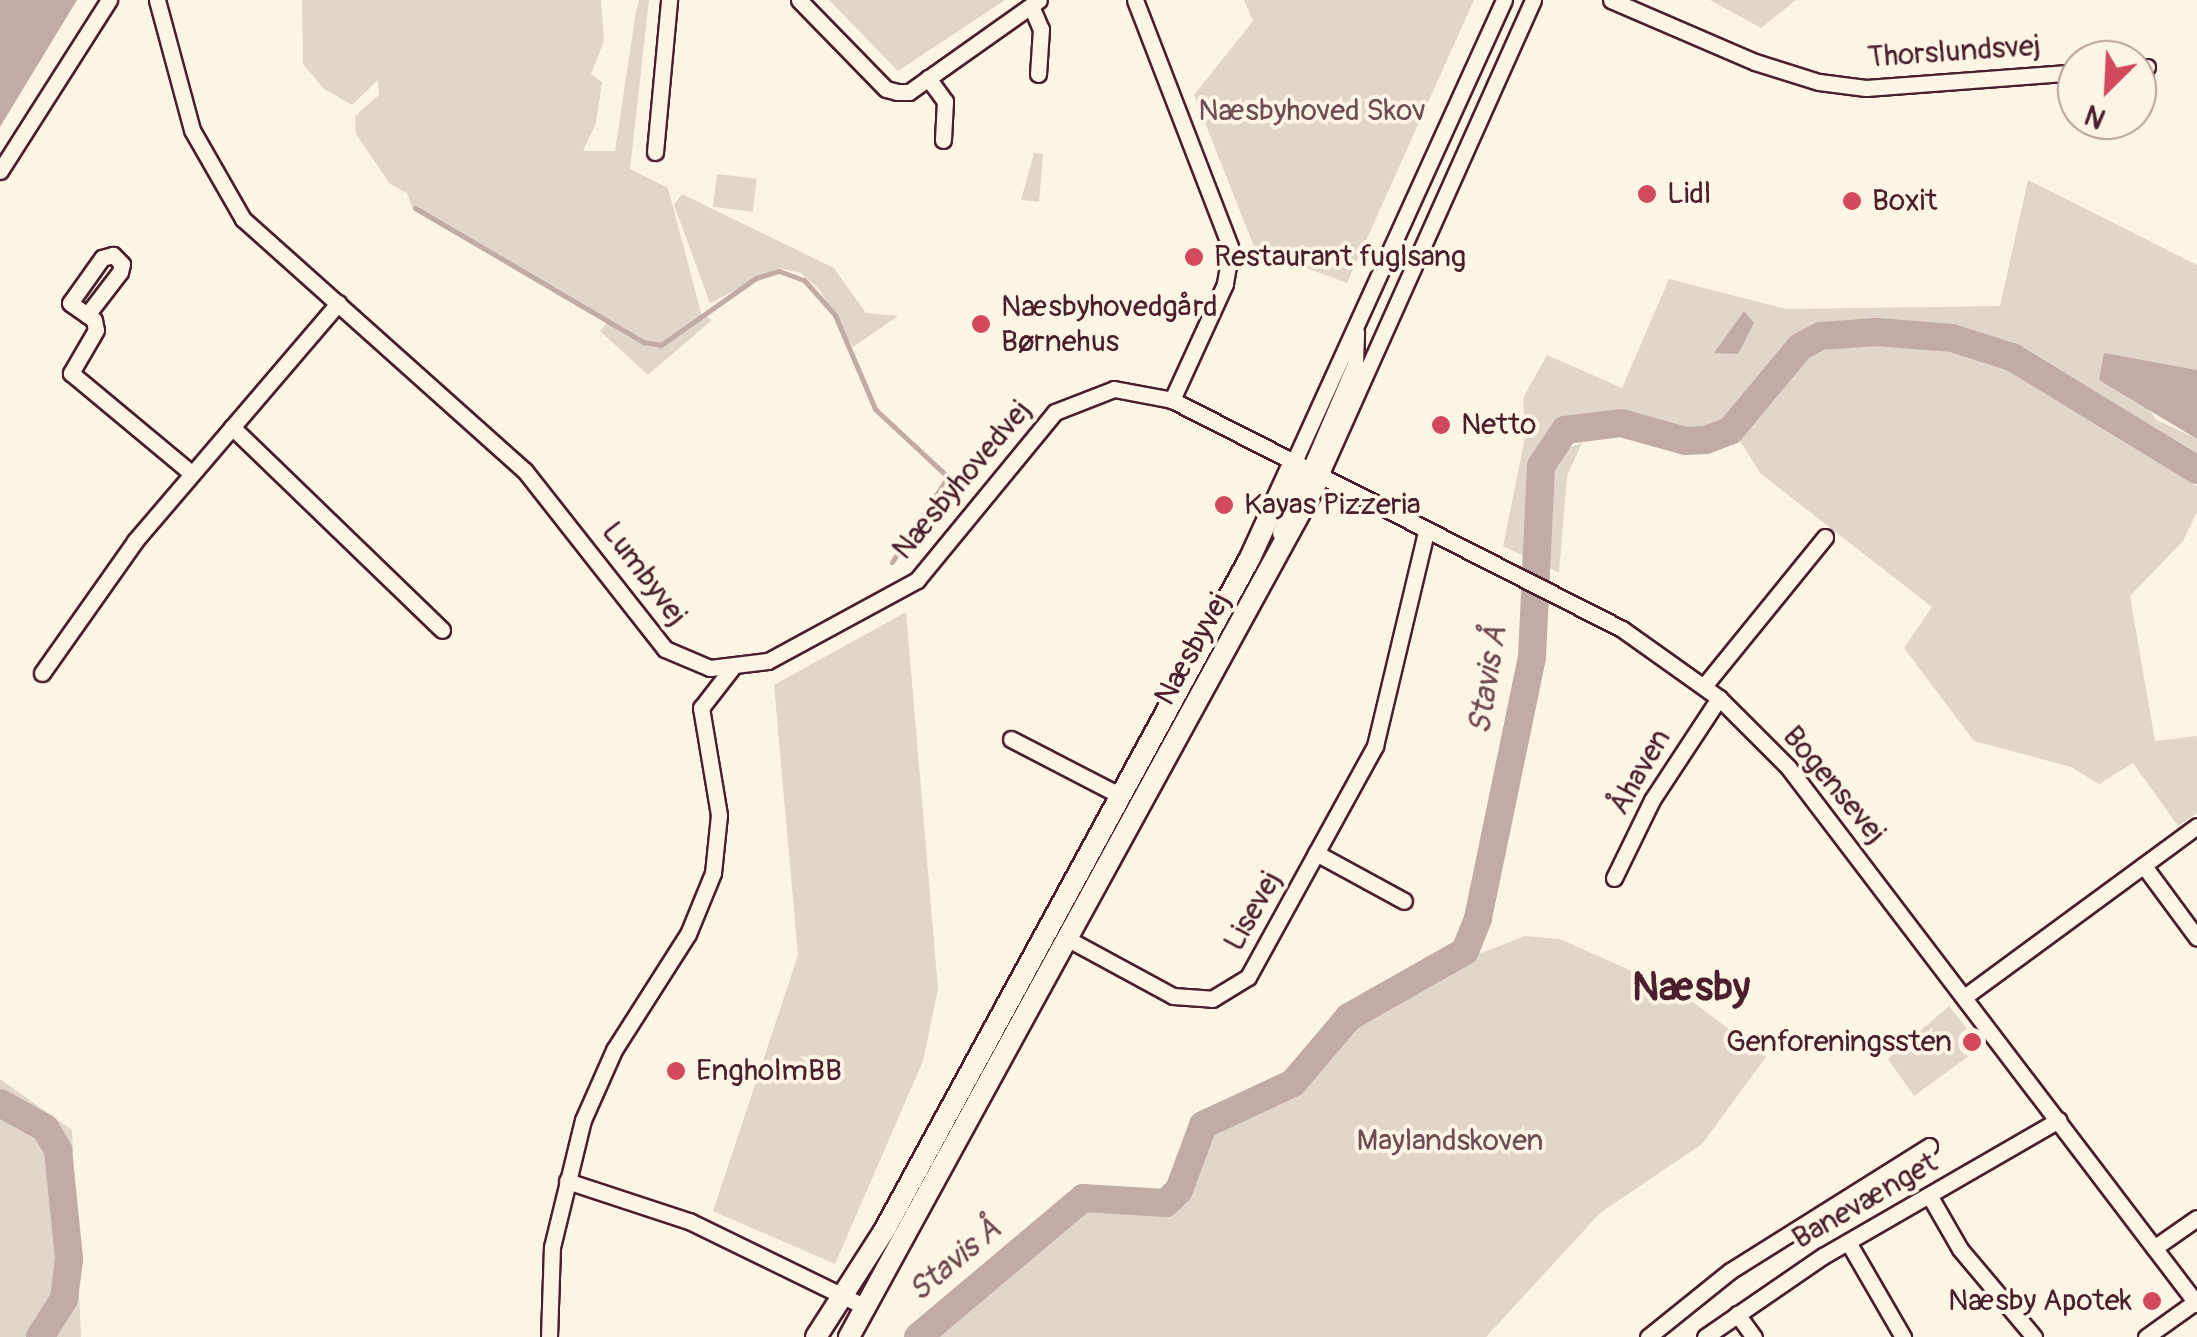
<!DOCTYPE html>
<html>
<head>
<meta charset="utf-8">
<style>
  body { margin:0 }
  #map { position:relative; width:2197px; height:1337px; overflow:hidden; background:#fcf5e5; font-family:Pangolin,sans-serif }
  div>[style] { position:absolute }
  .green>* { inset:0; background:#e2d5ca; transform-origin:0 0 }
  .water>* { inset:0; background:#c0aca5 }
  .stream>* { height:5px; margin:-2.5px; padding:0 2.5px; transform-origin:2.5px; border-radius:2.5px; background:#c0aca5 }
  .river>* { height:28px; margin:-14px; padding:0 14px; transform-origin:14px; border-radius:14px; background:#c0aca5 }
  .roads { filter:drop-shadow(2px 0 #4a1f2b) drop-shadow(-2px 0 #4a1f2b) drop-shadow(0 2px #4a1f2b) drop-shadow(0 -2px #4a1f2b) }
  .minor>* { height:15px; margin:-7.5px; padding:0 7.5px; transform-origin:7.5px; border-radius:7.5px; background:#fcf5e5 }
  .major>* { height:20px; margin:-10px; padding:0 10px; transform-origin:10px; border-radius:10px; background:#fcf5e5 }
  .dots>* { width:28px; height:28px; translate:-50% -50%; box-sizing:border-box; border:5px solid #fcf5e5; border-radius:50% }
  span { translate:-50% -50%; white-space:nowrap; text-align:center; line-height:1.15; -webkit-text-stroke:8px #fcf5e5; paint-order:stroke }
  .street-label { font-size:30px; color:#4a1f2b }
  .park-label { font-size:30px; color:#704c53 }
  .poi-label { font-size:30px; color:#4a1f2b }
  .left { translate:0 -50%; text-align:left }
  .right { translate:-100% -50%; text-align:right }
  .water-label { font-size:32px; color:#6d4950; font-style:italic }
  .district-label { font-size:40px; color:#4a1f2b; font-weight:700 }
  .north { position:absolute; left:2057px; top:40px; width:100px; height:100px; box-sizing:border-box; background:#fcf5e5; border:2px solid #b59f9b; border-radius:50%; rotate:204deg; font-size:28px; font-weight:700; line-height:40px; text-align:center; color:#4a1f2b }
  .north::after { content:''; display:block; margin:auto; width:35px; height:45px; background:#d1495b; clip-path:polygon(50% 0,100% 100%,50% 72%,0 100%) }
</style>
</head>
<body>
<div id="map">
  <div class="green">
    <i style="clip-path:polygon(601px 0,604px 41px,591px 74px,602px 82px,596px 123px,583px 151px,615px 151px,636px 11px,639px 0,649px 0,630px 169px,668px 188px,701px 313px,712px 320px,648px 375px,600px 331px,608px 322px,412px 207px,407px 193px,390px 184px,356px 134px,355px 116px,379px 95px,378px 80px,352px 105px,324px 89px,303px 64px,302px 0)"></i>
    <i style="clip-path:polygon(829px 0,1005px 0,898px 71px)"></i>
    <i style="clip-path:polygon(1244px 0,1474px 0,1347px 283px,1255px 249px,1194px 95px,1253px 21px)"></i>
    <i style="clip-path:polygon(1710px 0,1796px 0,1761px 28px)"></i>
    <i style="clip-path:polygon(1034px 153px,1043px 154px,1039px 202px,1021px 200px)"></i>
    <i style="left:717px;top:174px;width:40px;height:33px;rotate:7deg"></i>
    <i style="clip-path:polygon(2028px 180px,2197px 265px,2197px 370px,2105px 354px,2157px 420px,2197px 439px,2197px 461px,2030px 352px,1993px 340px,1883px 323px,1817px 323px,1797px 334px,1757px 388px,1709px 433px,1685px 434px,1622px 411px,1555px 425px,1537px 452px,1530px 559px,1503px 546px,1525px 438px,1523px 398px,1547px 355px,1622px 388px,1669px 279px,1786px 309px,2000px 306px)"></i>
    <i style="clip-path:polygon(682px 194px,834px 268px,866px 313px,898px 316px,853px 347px,819px 289px,801px 273px,779px 268px,710px 303px,674px 205px)"></i>
    <i style="clip-path:polygon(1859px 342px,1972px 354px,2016px 371px,2197px 486px,2197px 512px,2183px 541px,2130px 596px,2155px 741px,2197px 736px,2197px 813px,2178px 826px,2133px 763px,2099px 784px,2071px 767px,1974px 741px,1904px 648px,1932px 607px,1761px 474px,1735px 433px,1803px 356px)"></i>
    <i style="clip-path:polygon(1582px 443px,1567px 476px,1559px 573px,1545px 566px,1547px 474px,1557px 452px)"></i>
    <i style="clip-path:polygon(906px 612px,938px 989px,923px 1061px,835px 1264px,713px 1211px,798px 955px,774px 685px)"></i>
    <i style="clip-path:polygon(1525px 936px,1560px 939px,1681px 993px,1766px 1057px,1702px 1144px,1600px 1213px,1486px 1337px,918px 1337px,1083px 1198px,1166px 1203px,1179px 1189px,1203px 1125px,1293px 1083px,1329px 1035px,1383px 993px,1424px 977px,1465px 951px,1481px 953px)"></i>
    <i style="clip-path:polygon(1949px 1006px,1981px 1047px,1914px 1096px,1888px 1059px)"></i>
    <i style="clip-path:polygon(0 1079px,72px 1130px,81px 1337px,0 1337px)"></i>
  </div>
  <div class="water">
    <i style="clip-path:polygon(0 0,77px 0,0 127px)"></i>
    <i style="clip-path:polygon(1744px 311px,1754px 323px,1738px 354px,1714px 353px)"></i>
    <i style="clip-path:polygon(2104px 353px,2197px 370px,2197px 439px,2099px 380px)"></i>
    <i style="clip-path:polygon(0 1092px,1px 1092px,47px 1120px,33px 1131px,0 1111px)"></i>
  </div>
  <div class="stream">
    <i style="left:415px;top:208px;width:264px;rotate:30.4deg"></i>
    <i style="left:643px;top:342px;width:18px;rotate:9deg"></i>
    <i style="left:661px;top:345px;width:116px;rotate:-35.2deg"></i>
    <i style="left:756px;top:278px;width:24px;rotate:-17deg"></i>
    <i style="left:779px;top:271px;width:27px;rotate:20deg"></i>
    <i style="left:804px;top:280px;width:47px;rotate:48.5deg"></i>
    <i style="left:835px;top:315px;width:102px;rotate:66.9deg"></i>
    <i style="left:875px;top:409px;width:100px;rotate:43deg"></i>
    <i style="left:948px;top:477px;width:102px;rotate:123.4deg"></i>
  </div>
  <div class="river">
    <i style="left:0;top:1103px;width:51px;rotate:29.1deg"></i>
    <i style="left:45px;top:1128px;width:26px;rotate:59deg"></i>
    <i style="left:58px;top:1150px;width:110px;rotate:84.2deg"></i>
    <i style="left:69px;top:1259px;width:40px;rotate:97.1deg"></i>
    <i style="left:64px;top:1299px;width:45px;rotate:122.3deg"></i>
    <i style="left:918px;top:1337px;width:216px;rotate:-40.1deg"></i>
    <i style="left:1083px;top:1198px;width:83px;rotate:3.4deg"></i>
    <i style="left:1166px;top:1203px;width:18px;rotate:-45deg"></i>
    <i style="left:1179px;top:1190px;width:69px;rotate:-69.7deg"></i>
    <i style="left:1203px;top:1125px;width:99px;rotate:-25deg"></i>
    <i style="left:1293px;top:1083px;width:87px;rotate:-49.7deg"></i>
    <i style="left:1349px;top:1017px;width:133px;rotate:-29.6deg"></i>
    <i style="left:1465px;top:951px;width:35px;rotate:-68deg"></i>
    <i style="left:1478px;top:918px;width:267px;rotate:-78.3deg"></i>
    <i style="left:1532px;top:657px;width:191px;rotate:-87.3deg"></i>
    <i style="left:1541px;top:466px;width:43px;rotate:-56.3deg"></i>
    <i style="left:1565px;top:430px;width:56px;rotate:-7.1deg"></i>
    <i style="left:1621px;top:423px;width:67px;rotate:15.5deg"></i>
    <i style="left:1686px;top:441px;width:20px;rotate:-3deg"></i>
    <i style="left:1706px;top:440px;width:26px;rotate:-21deg"></i>
    <i style="left:1730px;top:431px;width:109px;rotate:-50.2deg"></i>
    <i style="left:1800px;top:347px;width:24px;rotate:-28deg"></i>
    <i style="left:1821px;top:336px;width:56px;rotate:-4.1deg"></i>
    <i style="left:1877px;top:332px;width:75px;rotate:4.6deg"></i>
    <i style="left:1952px;top:338px;width:63px;rotate:17.6deg"></i>
    <i style="left:2012px;top:357px;width:217px;rotate:31.4deg"></i>
  </div>
  <div class="roads">
    <div class="minor">
      <i style="left:157px;top:0;width:135px;rotate:74.9deg"></i>
      <i style="left:192px;top:130px;width:103px;rotate:60.2deg"></i>
      <i style="left:243px;top:219px;width:378px;rotate:41.8deg"></i>
      <i style="left:525px;top:471px;width:226px;rotate:51.8deg"></i>
      <i style="left:665px;top:649px;width:49px;rotate:22.9deg"></i>
      <i style="left:710px;top:668px;width:58px;rotate:-6.9deg"></i>
      <i style="left:768px;top:661px;width:170px;rotate:-28.5deg"></i>
      <i style="left:917px;top:580px;width:217px;rotate:-50.6deg"></i>
      <i style="left:1055px;top:412px;width:63px;rotate:-21.3deg"></i>
      <i style="left:1114px;top:389px;width:59px;rotate:10.7deg"></i>
      <i style="left:1172px;top:400px;width:505px;rotate:26.97deg"></i>
      <i style="left:1622px;top:629px;width:119px;rotate:35.4deg"></i>
      <i style="left:1719px;top:698px;width:98px;rotate:45deg"></i>
      <i style="left:1788px;top:767px;width:675px;rotate:52.71deg"></i>
      <i style="left:799px;top:0;width:124px;rotate:45.7deg"></i>
      <i style="left:886px;top:89px;width:11px;rotate:15deg"></i>
      <i style="left:897px;top:92px;width:12px"></i>
      <i style="left:909px;top:92px;width:159px;rotate:-35.3deg"></i>
      <i style="left:1135px;top:0;width:267px;rotate:68.9deg"></i>
      <i style="left:1231px;top:249px;width:36px;rotate:100deg"></i>
      <i style="left:1225px;top:284px;width:128px;rotate:114.6deg"></i>
      <i style="left:1611px;top:0;width:157px;rotate:23.3deg"></i>
      <i style="left:1755px;top:62px;width:67px;rotate:17.4deg"></i>
      <i style="left:1819px;top:82px;width:47px;rotate:7.3deg"></i>
      <i style="left:1866px;top:88px;width:212px;rotate:-4.3deg"></i>
      <i style="left:1031px;top:6px;width:25px;rotate:67deg"></i>
      <i style="left:1041px;top:29px;width:45px;rotate:93.8deg"></i>
      <i style="left:2137px;top:67px;width:10px"></i>
      <i style="left:928px;top:78px;width:29px;rotate:54deg"></i>
      <i style="left:945px;top:101px;width:39px;rotate:93deg"></i>
      <i style="left:655px;top:152px;width:153px;rotate:-84.7deg"></i>
      <i style="left:0;top:171px;width:203px;rotate:-57.5deg"></i>
      <i style="left:87px;top:315px;width:54px;rotate:-52.5deg"></i>
      <i style="left:120px;top:272px;width:8px;rotate:-76deg"></i>
      <i style="left:122px;top:264px;width:13px;rotate:-135deg"></i>
      <i style="left:113px;top:255px;width:11px;rotate:165deg"></i>
      <i style="left:102px;top:258px;width:55px;rotate:125.4deg"></i>
      <i style="left:70px;top:303px;width:29px;rotate:35deg"></i>
      <i style="left:94px;top:320px;width:10px;rotate:79deg"></i>
      <i style="left:96px;top:330px;width:50px;rotate:120.2deg"></i>
      <i style="left:71px;top:373px;width:156px;rotate:39.8deg"></i>
      <i style="left:232px;top:427px;width:292px;rotate:44deg"></i>
      <i style="left:1293px;top:464px;width:510px;rotate:-65.55deg"></i>
      <i style="left:1319px;top:478px;width:524px;rotate:-65.88deg"></i>
      <i style="left:1319px;top:478px;width:17px;rotate:-111deg"></i>
      <i style="left:1313px;top:462px;width:107px;rotate:-66.8deg"></i>
      <i style="left:1355px;top:364px;width:32px;rotate:-88deg"></i>
      <i style="left:1280px;top:533px;width:56px;rotate:-66.7deg"></i>
      <i style="left:1302px;top:482px;width:20px;rotate:-117deg"></i>
      <i style="left:42px;top:673px;width:161px;rotate:-54.8deg"></i>
      <i style="left:135px;top:541px;width:313px;rotate:-49.5deg"></i>
      <i style="left:1704px;top:686px;width:192px;rotate:-50.9deg"></i>
      <i style="left:1011px;top:739px;width:124px;rotate:27.4deg"></i>
      <i style="left:1316px;top:853px;width:100px;rotate:28.6deg"></i>
      <i style="left:2144px;top:866px;width:89px;rotate:53.6deg"></i>
      <i style="left:1614px;top:878px;width:87px;rotate:-64deg"></i>
      <i style="left:1652px;top:800px;width:122px;rotate:-56.7deg"></i>
      <i style="left:1068px;top:939px;width:119px;rotate:28.5deg"></i>
      <i style="left:1173px;top:996px;width:39px;rotate:4deg"></i>
      <i style="left:1212px;top:999px;width:42px;rotate:-31.4deg"></i>
      <i style="left:1248px;top:977px;width:264px;rotate:-61.2deg"></i>
      <i style="left:1375px;top:746px;width:220px;rotate:-76.6deg"></i>
      <i style="left:1967px;top:995px;width:285px;rotate:-36.3deg"></i>
      <i style="left:567px;top:1181px;width:128px;rotate:18.2deg"></i>
      <i style="left:689px;top:1221px;width:198px;rotate:26deg"></i>
      <i style="left:1929px;top:1195px;width:62px;rotate:60.1deg"></i>
      <i style="left:1960px;top:1249px;width:115px;rotate:49.9deg"></i>
      <i style="left:1848px;top:1242px;width:110px;rotate:59.9deg"></i>
      <i style="left:2154px;top:1248px;width:52px;rotate:-34.9deg"></i>
      <i style="left:1737px;top:1314px;width:29px;rotate:54deg"></i>
      <i style="left:549px;top:1337px;width:90px;rotate:-88.1deg"></i>
      <i style="left:552px;top:1247px;width:131px;rotate:-76.3deg"></i>
      <i style="left:583px;top:1120px;width:77px;rotate:-66.1deg"></i>
      <i style="left:614px;top:1050px;width:138px;rotate:-57.5deg"></i>
      <i style="left:688px;top:934px;width:66px;rotate:-67.7deg"></i>
      <i style="left:713px;top:873px;width:58px;rotate:-84.1deg"></i>
      <i style="left:719px;top:815px;width:109px;rotate:-99.5deg"></i>
      <i style="left:701px;top:708px;width:51px;rotate:-52.2deg"></i>
      <i style="left:1648px;top:1337px;width:105px;rotate:-38.8deg"></i>
      <i style="left:1730px;top:1271px;width:235px;rotate:-32.1deg"></i>
      <i style="left:1705px;top:1337px;width:143px;rotate:-34.5deg"></i>
      <i style="left:1823px;top:1256px;width:272px;rotate:-30deg"></i>
      <i style="left:2146px;top:1337px;width:60px;rotate:-35.5deg"></i>
    </div>
    <div class="major">
      <i style="left:816px;top:1337px;width:126px;rotate:-57.3deg"></i>
      <i style="left:884px;top:1231px;width:766px;rotate:-61.46deg"></i>
      <i style="left:1250px;top:558px;width:103px;rotate:-65.4deg"></i>
      <i style="left:849px;top:1337px;width:979px;rotate:-61.31deg"></i>
    </div>
  </div>
  <div class="dots">
    <i style="left:1647px;top:194px;background:#d1495b"></i>
    <i style="left:1852px;top:201px;background:#d1495b"></i>
    <i style="left:1194px;top:257px;background:#d1495b"></i>
    <i style="left:981px;top:324px;background:#d1495b"></i>
    <i style="left:1441px;top:425px;background:#d1495b"></i>
    <i style="left:1224px;top:505px;background:#d1495b"></i>
    <i style="left:1972px;top:1042px;background:#d1495b"></i>
    <i style="left:676px;top:1071px;background:#d1495b"></i>
    <i style="left:2152px;top:1301px;background:#d1495b"></i>
  </div>
  <div class="street-label">
    <span style="left:1954px;top:52px;rotate:-4deg">Thorslundsvej</span>
    <span style="left:962px;top:480px;rotate:-50deg">Næsbyhovedvej</span>
    <span style="left:644px;top:574px;rotate:53deg">Lumbyvej</span>
    <span style="left:1193px;top:649px;rotate:-61deg">Næsbyvej</span>
    <span style="left:1640px;top:772px;rotate:-60deg">Åhaven</span>
    <span style="left:1834px;top:785px;rotate:50deg">Bogensevej</span>
    <span style="left:1253px;top:911px;rotate:-61deg">Lisevej</span>
    <span style="left:1865px;top:1201px;rotate:-30deg">Banevænget</span>
  </div>
  <div class="park-label">
    <span style="left:1312px;top:111px">Næsbyhoved Skov</span>
    <span style="left:1450px;top:1141px">Maylandskoven</span>
  </div>
  <div class="poi-label">
    <span class="left" style="left:1667px;top:194px">Lidl</span>
    <span class="left" style="left:1872px;top:201px">Boxit</span>
    <span class="left" style="left:1214px;top:257px">Restaurant fuglsang</span>
    <span class="left" style="left:1001px;top:324px">Næsbyhovedgård<br>Børnehus</span>
    <span class="left" style="left:1461px;top:425px">Netto</span>
    <span class="left" style="left:1244px;top:505px">Kayas Pizzeria</span>
    <span class="right" style="left:1952px;top:1042px">Genforeningssten</span>
    <span class="left" style="left:696px;top:1071px">EngholmBB</span>
    <span class="right" style="left:2132px;top:1301px">Næsby Apotek</span>
  </div>
  <div class="water-label">
    <span style="left:1488px;top:680px;rotate:-81deg">Stavis Å</span>
    <span style="left:955px;top:1260px;rotate:-40deg">Stavis Å</span>
  </div>
  <div class="district-label">
    <span style="left:1691px;top:988px">Næsby</span>
  </div>
  <div class="north">N</div>
</div>
</body>
</html>
